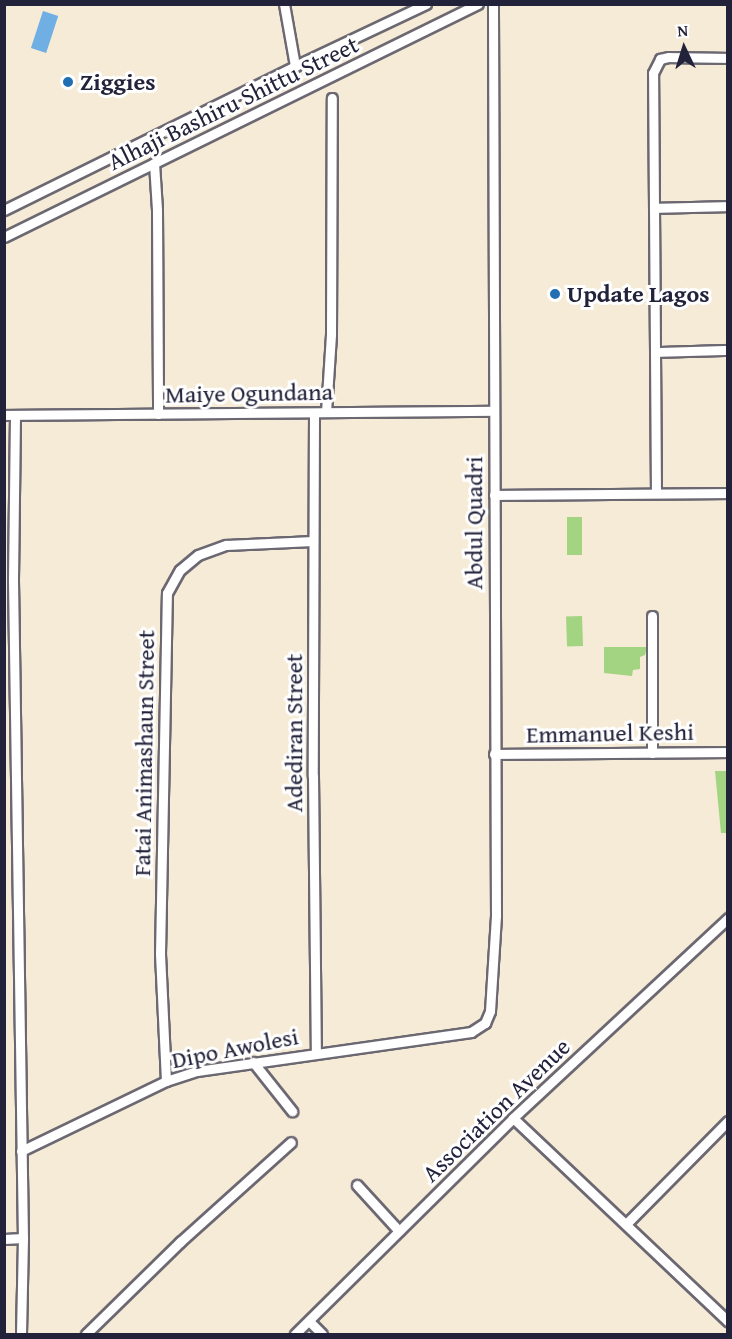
<!DOCTYPE html>
<html>
<head>
<meta charset="utf-8">
<style>
  body { margin:0 }
  #map { position:relative; width:732px; height:1339px; overflow:hidden; background:#f5ebd7; font-family:"Gentium Book Plus",serif }
  div>[style] { position:absolute }
  .green>* { inset:0; background:#a3d482; transform-origin:0 0 }
  .water>* { inset:0; background:#70afe3; transform-origin:0 0 }
  .roads { filter:drop-shadow(2px 0 #6c6872) drop-shadow(-2px 0 #6c6872) drop-shadow(0 2px #6c6872) drop-shadow(0 -2px #6c6872) }
  .minor>* { height:9px; margin:-4.5px; padding:0 4.5px; transform-origin:4.5px; border-radius:4.5px; background:#fff }
  .dots>* { width:16px; height:16px; translate:-50% -50%; box-sizing:border-box; border:3px solid #fff; border-radius:50% }
  span { translate:-50% -50%; white-space:nowrap; text-align:center; line-height:1.15; -webkit-text-stroke:6px #fff; paint-order:stroke }
  .poi-label { font-size:24px; color:#22223b; font-weight:700 }
  .left { translate:0 -50%; text-align:left }
  .street-label { font-size:24px; color:#22223b }
  .frame { position:absolute; inset:0; border:6px solid #22223b; pointer-events:none }
  .north { position:absolute; left:654px; top:18px; width:60px; height:60px; -webkit-text-stroke:4px #fff; paint-order:stroke; rotate:356deg; font-size:16px; font-weight:700; line-height:24px; text-align:center; color:#22223b }
  .north::after { content:''; display:block; margin:auto; width:21px; height:27px; background:#22223b; clip-path:polygon(50% 0,100% 100%,50% 72%,0 100%) }
</style>
</head>
<body>
<div id="map">
  <div class="green">
    <i style="left:567px;top:517px;width:15px;height:38px"></i>
    <i style="left:582px;top:616px;width:30px;height:16px;rotate:88deg"></i>
    <i style="clip-path:polygon(604px 647px,647px 647px,645px 655px,640px 657px,640px 669px,633px 670px,632px 676px,604px 673px)"></i>
    <i style="clip-path:polygon(715px 771px,727px 771px,727px 833px,721px 833px)"></i>
  </div>
  <div class="water">
    <i style="left:43px;top:11px;width:16px;height:39px;rotate:18deg"></i>
  </div>
  <div class="roads">
    <div class="minor">
      <i style="left:284px;top:4px;width:63px;rotate:79.9deg"></i>
      <i style="left:154px;top:163px;width:47px;rotate:86.3deg"></i>
      <i style="left:157px;top:210px;width:204px;rotate:89.7deg"></i>
      <i style="left:654px;top:208px;width:74px;rotate:-1.5deg"></i>
      <i style="left:4px;top:210px;width:325px;rotate:-26.3deg"></i>
      <i style="left:295px;top:66px;width:145px;rotate:-25.3deg"></i>
      <i style="left:4px;top:237px;width:528px;rotate:-26.18deg"></i>
      <i style="left:656px;top:352px;width:72px;rotate:-1.6deg"></i>
      <i style="left:326px;top:412px;width:78px;rotate:-86.3deg"></i>
      <i style="left:331px;top:334px;width:236px;rotate:-89.8deg"></i>
      <i style="left:314px;top:413px;width:363px;rotate:90.2deg"></i>
      <i style="left:313px;top:776px;width:277px;rotate:89.4deg"></i>
      <i style="left:4px;top:415px;width:490px;rotate:-0.5deg"></i>
      <i style="left:15px;top:415px;width:166px;rotate:90.7deg"></i>
      <i style="left:13px;top:581px;width:657px;rotate:89.13deg"></i>
      <i style="left:23px;top:1238px;width:96px;rotate:91.2deg"></i>
      <i style="left:656px;top:493px;width:420px;rotate:-90.4deg"></i>
      <i style="left:653px;top:73px;width:16px;rotate:-63deg"></i>
      <i style="left:660px;top:59px;width:9px;rotate:-13deg"></i>
      <i style="left:669px;top:57px;width:59px;rotate:1deg"></i>
      <i style="left:494px;top:495px;width:234px;rotate:-0.5deg"></i>
      <i style="left:652px;top:616px;width:137px;rotate:90deg"></i>
      <i style="left:494px;top:754px;width:234px;rotate:-0.5deg"></i>
      <i style="left:253px;top:1062px;width:63px;rotate:51.5deg"></i>
      <i style="left:166px;top:1081px;width:127px;rotate:-92.7deg"></i>
      <i style="left:160px;top:954px;width:361px;rotate:-88.9deg"></i>
      <i style="left:167px;top:593px;width:26px;rotate:-61deg"></i>
      <i style="left:180px;top:570px;width:23px;rotate:-40deg"></i>
      <i style="left:198px;top:555px;width:30px;rotate:-20deg"></i>
      <i style="left:226px;top:545px;width:87px;rotate:-2.6deg"></i>
      <i style="left:513px;top:1118px;width:296px;rotate:43.4deg"></i>
      <i style="left:21px;top:1151px;width:161px;rotate:-25.8deg"></i>
      <i style="left:166px;top:1081px;width:33px;rotate:-18deg"></i>
      <i style="left:197px;top:1071px;width:277px;rotate:-8.1deg"></i>
      <i style="left:471px;top:1032px;width:17px;rotate:-33deg"></i>
      <i style="left:485px;top:1023px;width:13px;rotate:-67deg"></i>
      <i style="left:490px;top:1011px;width:95px;rotate:-86.4deg"></i>
      <i style="left:496px;top:916px;width:912px;rotate:-90.19deg"></i>
      <i style="left:357px;top:1185px;width:62px;rotate:47.6deg"></i>
      <i style="left:626px;top:1224px;width:145px;rotate:-45.3deg"></i>
      <i style="left:4px;top:1239px;width:19px;rotate:-3deg"></i>
      <i style="left:309px;top:1321px;width:18px;rotate:45deg"></i>
      <i style="left:86px;top:1334px;width:132px;rotate:-44.4deg"></i>
      <i style="left:180px;top:1242px;width:149px;rotate:-42deg"></i>
      <i style="left:295px;top:1334px;width:307px;rotate:-44.7deg"></i>
      <i style="left:513px;top:1118px;width:294px;rotate:-42.9deg"></i>
    </div>
  </div>
  <div class="dots">
    <i style="left:68px;top:82px;background:#1f6fb2"></i>
    <i style="left:555px;top:294px;background:#1f6fb2"></i>
  </div>
  <div class="poi-label">
    <span class="left" style="left:80px;top:82px">Ziggies</span>
    <span class="left" style="left:567px;top:294px">Update Lagos</span>
  </div>
  <div class="street-label">
    <span style="left:233px;top:103px;rotate:-26deg">Alhaji Bashiru Shittu Street</span>
    <span style="left:249px;top:393px;rotate:-1deg">Maiye Ogundana</span>
    <span style="left:474px;top:523px;rotate:-90deg">Abdul Quadri</span>
    <span style="left:294px;top:733px;rotate:-90deg">Adediran Street</span>
    <span style="left:610px;top:733px;rotate:-1deg">Emmanuel Keshi</span>
    <span style="left:144px;top:753px;rotate:-89deg">Fatai Animashaun Street</span>
    <span style="left:235px;top:1048px;rotate:-11deg">Dipo Awolesi</span>
    <span style="left:496px;top:1110px;rotate:-44deg">Association Avenue</span>
  </div>
  <div class="frame"></div>
  <div class="north">N</div>
</div>
</body>
</html>
